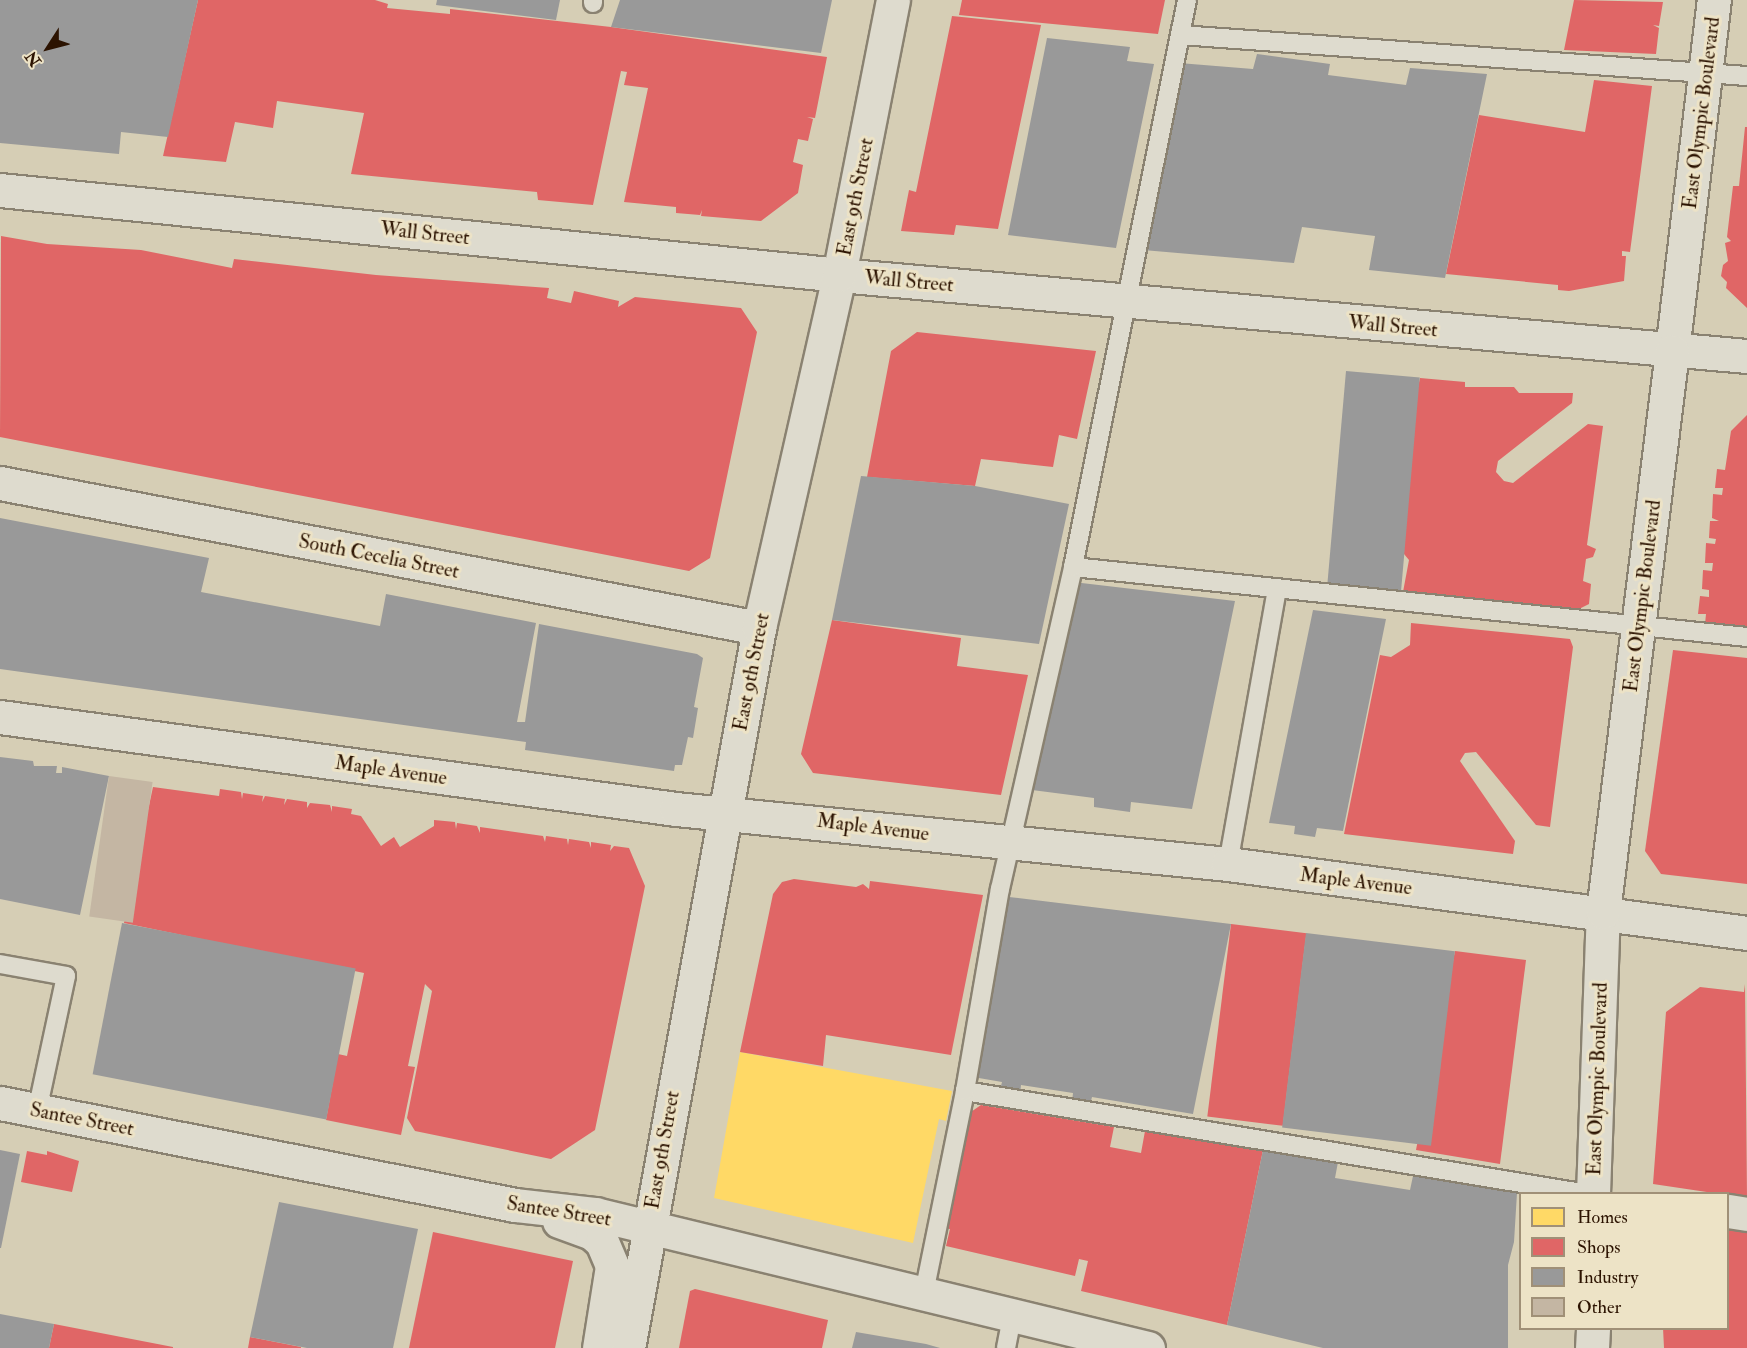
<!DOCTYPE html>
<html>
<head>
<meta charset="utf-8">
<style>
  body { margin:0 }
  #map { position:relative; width:1747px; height:1348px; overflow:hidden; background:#d6ceb5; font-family:"IM FELL Double Pica",serif }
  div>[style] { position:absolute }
  .homes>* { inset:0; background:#ffd966 }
  .shops>* { inset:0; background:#e06666; transform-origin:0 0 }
  .industry>* { inset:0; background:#999; transform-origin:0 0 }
  .building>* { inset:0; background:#c4b6a3; transform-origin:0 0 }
  .roads { filter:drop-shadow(2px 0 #8a8271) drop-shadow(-2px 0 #8a8271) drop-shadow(0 2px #8a8271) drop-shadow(0 -2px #8a8271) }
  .lane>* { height:18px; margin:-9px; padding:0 9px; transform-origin:9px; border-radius:9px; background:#dedbce }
  .street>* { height:33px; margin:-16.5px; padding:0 16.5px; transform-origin:16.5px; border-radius:16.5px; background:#dedbce }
  .secondary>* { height:33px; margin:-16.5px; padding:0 16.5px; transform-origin:16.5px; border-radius:16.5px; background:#dedbce }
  span { translate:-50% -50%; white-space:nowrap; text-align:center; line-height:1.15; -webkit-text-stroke:6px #ede3c6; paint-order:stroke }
  .street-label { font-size:20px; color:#2c1301 }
  .legend { position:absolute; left:1519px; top:1192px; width:210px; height:138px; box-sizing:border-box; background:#ede3c6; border:2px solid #a09077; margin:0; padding:8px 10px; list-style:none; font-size:18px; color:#2c1301 }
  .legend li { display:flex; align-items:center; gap:12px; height:30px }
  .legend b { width:30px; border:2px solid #a09077 }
  .north { position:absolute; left:18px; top:18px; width:60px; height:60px; -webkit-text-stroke:4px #ede3c6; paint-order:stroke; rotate:234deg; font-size:16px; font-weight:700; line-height:24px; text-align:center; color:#2c1301 }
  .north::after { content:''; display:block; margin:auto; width:21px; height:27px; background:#2c1301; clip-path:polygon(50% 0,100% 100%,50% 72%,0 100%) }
</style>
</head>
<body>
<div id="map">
  <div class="homes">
    <i style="clip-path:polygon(740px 1052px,952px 1091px,946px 1121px,939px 1119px,913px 1243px,714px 1198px)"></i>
  </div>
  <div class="shops">
    <i style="clip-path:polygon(198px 0,375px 0,388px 4px,387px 8px,450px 14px,450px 9px,611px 27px,827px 57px,815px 118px,807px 117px,813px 119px,808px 141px,798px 139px,793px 162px,803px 165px,798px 193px,761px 221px,701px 216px,702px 210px,700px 215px,676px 213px,676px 207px,624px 202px,648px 88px,624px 85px,627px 72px,621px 71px,593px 205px,538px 200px,537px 192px,351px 174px,364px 113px,277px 101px,273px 128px,235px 122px,226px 162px,163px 156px)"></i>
    <i style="clip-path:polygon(962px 0,1165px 0,1158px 34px,959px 15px)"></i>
    <i style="clip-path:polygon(1574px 0,1663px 2px,1659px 26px,1653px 25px,1659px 28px,1656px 54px,1564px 50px)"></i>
    <i style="clip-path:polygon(952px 16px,1041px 25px,998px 229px,956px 225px,954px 235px,901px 231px,909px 190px,916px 192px)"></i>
    <i style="clip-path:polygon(1594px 80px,1652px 86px,1630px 252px,1622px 251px,1622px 256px,1626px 256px,1624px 281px,1569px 291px,1558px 290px,1558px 285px,1446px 274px,1479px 115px,1585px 132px)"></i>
    <i style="clip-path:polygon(1745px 127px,1747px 127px,1747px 308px,1726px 288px,1727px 282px,1721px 276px,1723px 265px,1728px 261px,1725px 243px,1731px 241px,1727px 237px,1733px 186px,1739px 186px)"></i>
    <i style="clip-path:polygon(1px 236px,47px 244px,141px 250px,232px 268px,234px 259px,376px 275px,549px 288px,547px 298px,571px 303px,574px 291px,619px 301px,618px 307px,635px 297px,741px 308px,757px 332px,710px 558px,689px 571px,0 437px)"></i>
    <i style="clip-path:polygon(917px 332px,1096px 351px,1077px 439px,1059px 435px,1053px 467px,981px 459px,975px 486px,867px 477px,891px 351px)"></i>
    <i style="clip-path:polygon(1420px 378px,1465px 382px,1465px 387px,1514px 387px,1519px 393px,1573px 393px,1572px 403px,1498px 461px,1496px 472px,1504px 481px,1513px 483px,1588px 424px,1603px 426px,1587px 545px,1596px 549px,1593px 557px,1586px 559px,1583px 581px,1591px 584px,1589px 604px,1573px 612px,1425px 598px,1425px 594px,1403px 592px,1409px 560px,1404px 554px,1383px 551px)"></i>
    <i style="clip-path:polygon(1747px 415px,1747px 628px,1705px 624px,1706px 614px,1698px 614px,1700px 596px,1709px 597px,1709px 590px,1702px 589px,1703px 570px,1712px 571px,1713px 563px,1705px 563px,1706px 543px,1715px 544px,1716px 539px,1709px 538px,1710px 521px,1719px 521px,1712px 518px,1713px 494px,1722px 495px,1723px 488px,1715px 488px,1717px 469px,1725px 470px,1731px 431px)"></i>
    <i style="clip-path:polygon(832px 620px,961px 638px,957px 666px,1028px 675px,1001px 795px,813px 773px,801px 754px)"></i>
    <i style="clip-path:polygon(1411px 623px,1570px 639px,1573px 647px,1550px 827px,1536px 825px,1476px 752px,1465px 753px,1460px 761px,1515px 841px,1513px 854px,1344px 834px,1380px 655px,1391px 657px,1410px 645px)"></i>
    <i style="clip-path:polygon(1673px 650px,1747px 658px,1747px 884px,1661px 874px,1645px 851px)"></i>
    <i style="clip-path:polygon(153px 787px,219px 796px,220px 789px,241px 792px,242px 799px,243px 793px,263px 796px,262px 802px,265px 796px,285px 799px,284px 805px,287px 799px,307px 802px,307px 808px,310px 803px,330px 805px,332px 812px,332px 806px,352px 809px,351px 814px,361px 816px,381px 846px,394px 837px,400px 847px,434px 826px,434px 820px,455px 822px,456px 829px,457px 823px,477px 826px,480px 833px,480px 827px,543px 836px,545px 842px,546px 836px,567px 839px,568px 845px,569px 839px,589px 842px,591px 848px,591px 842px,611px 845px,610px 851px,614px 846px,629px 848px,645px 886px,595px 1130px,551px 1159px,415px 1131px,407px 1118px,432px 991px,425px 984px,408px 1066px,415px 1067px,401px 1135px,326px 1120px,338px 1054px,347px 1056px,364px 973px,124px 923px)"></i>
    <i style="clip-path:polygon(794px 879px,856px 887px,863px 884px,869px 889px,870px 881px,983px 895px,951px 1055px,826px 1035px,823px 1066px,740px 1052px,773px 894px,782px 882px)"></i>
    <i style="left:1231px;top:924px;width:76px;height:194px;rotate:7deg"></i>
    <i style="clip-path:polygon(1455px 951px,1526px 960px,1500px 1164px,1416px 1150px)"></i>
    <i style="clip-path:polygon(1745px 984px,1747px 1198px,1653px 1184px,1666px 1012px,1700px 987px,1744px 992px)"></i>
    <i style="clip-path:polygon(981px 1105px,1114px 1127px,1110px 1147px,1141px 1153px,1145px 1131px,1263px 1150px,1227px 1325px,1081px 1291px,1088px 1261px,1079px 1259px,1075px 1276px,946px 1246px,950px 1229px,943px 1228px,965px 1116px)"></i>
    <i style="clip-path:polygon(27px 1151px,47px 1155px,47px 1151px,79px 1161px,72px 1192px,21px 1182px)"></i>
    <i style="clip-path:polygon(1728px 1225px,1747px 1228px,1747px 1348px,1664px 1348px,1663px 1328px,1728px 1328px)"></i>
    <i style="clip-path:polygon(433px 1232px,573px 1261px,555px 1348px,409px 1348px)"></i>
    <i style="clip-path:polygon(695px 1289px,828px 1320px,822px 1348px,679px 1348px,690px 1291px)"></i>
    <i style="clip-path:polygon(54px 1324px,173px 1347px,173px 1348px,49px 1348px)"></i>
    <i style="clip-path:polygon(250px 1337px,301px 1347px,301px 1348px,248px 1348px)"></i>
  </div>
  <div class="industry">
    <i style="clip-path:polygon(0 0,198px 0,168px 137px,121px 132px,119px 154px,0 143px)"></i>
    <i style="clip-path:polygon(437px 0,560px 0,556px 20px,436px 5px)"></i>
    <i style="clip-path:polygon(620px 0,832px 0,821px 53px,611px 27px)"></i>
    <i style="clip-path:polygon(1047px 38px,1130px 47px,1127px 61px,1154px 64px,1116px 248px,1008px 235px)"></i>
    <i style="clip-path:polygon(1257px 54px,1330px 64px,1328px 75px,1406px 85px,1410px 68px,1487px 74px,1445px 278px,1369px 270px,1375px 236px,1302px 227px,1294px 263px,1143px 250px,1179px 63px,1253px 69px)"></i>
    <i style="left:1346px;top:371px;width:74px;height:214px;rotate:5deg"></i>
    <i style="clip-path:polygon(861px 476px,975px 486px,1069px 504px,1039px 644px,832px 620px)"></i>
    <i style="clip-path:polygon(0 518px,209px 558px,201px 592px,380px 626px,386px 594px,536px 623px,517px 722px,525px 722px,539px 624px,697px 654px,703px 658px,694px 707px,698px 708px,693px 738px,688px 737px,682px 765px,675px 765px,674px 771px,525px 750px,526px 742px,0 669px)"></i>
    <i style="clip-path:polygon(1073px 582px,1235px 601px,1192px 809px,1131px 802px,1130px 812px,1094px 807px,1094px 798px,1032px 790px)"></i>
    <i style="clip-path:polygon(1313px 610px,1386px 619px,1343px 831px,1317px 828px,1315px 837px,1294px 834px,1295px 826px,1269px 823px)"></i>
    <i style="clip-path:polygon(0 757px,33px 761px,34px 766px,57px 766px,56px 773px,62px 773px,62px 767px,109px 776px,80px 915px,0 899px)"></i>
    <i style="clip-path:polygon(1009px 897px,1231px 924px,1193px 1114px,1092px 1097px,1090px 1105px,1072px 1102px,1073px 1093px,1021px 1085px,1020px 1094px,1000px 1090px,1002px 1082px,973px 1077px)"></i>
    <i style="left:122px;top:923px;width:238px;height:154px;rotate:11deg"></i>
    <i style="left:1306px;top:933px;width:150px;height:196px;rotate:7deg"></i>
    <i style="clip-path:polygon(0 1150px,20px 1154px,1px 1248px,0 1248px)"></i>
    <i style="clip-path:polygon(1263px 1150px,1338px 1162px,1335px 1178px,1410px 1190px,1413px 1176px,1517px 1193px,1514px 1242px,1508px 1265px,1508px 1348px,1323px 1348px,1227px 1325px)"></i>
    <i style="clip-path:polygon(279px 1202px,418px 1229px,393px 1348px,307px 1348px,250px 1337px)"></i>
    <i style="clip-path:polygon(0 1314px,54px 1324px,49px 1348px,0 1348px)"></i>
    <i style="clip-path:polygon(856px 1332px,926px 1344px,940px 1348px,852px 1348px)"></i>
  </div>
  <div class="building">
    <i style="left:109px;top:776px;width:44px;height:142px;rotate:8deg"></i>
  </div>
  <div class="roads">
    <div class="lane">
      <i style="left:593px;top:3px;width:3px;rotate:-90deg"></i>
      <i style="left:1180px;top:35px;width:568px;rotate:4.14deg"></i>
      <i style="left:1073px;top:567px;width:678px;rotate:5.93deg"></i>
      <i style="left:1228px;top:864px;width:280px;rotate:-79.9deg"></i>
      <i style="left:0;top:964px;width:67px;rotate:10.3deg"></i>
      <i style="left:66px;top:976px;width:138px;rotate:102.1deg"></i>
      <i style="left:965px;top:1091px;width:631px;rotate:9.39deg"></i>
      <i style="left:924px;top:1293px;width:206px;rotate:-78.5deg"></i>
      <i style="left:965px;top:1091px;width:205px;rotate:-80.2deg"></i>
      <i style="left:1000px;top:889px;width:330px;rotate:-77.2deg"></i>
      <i style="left:1073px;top:567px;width:578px;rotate:-78.63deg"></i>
      <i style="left:1006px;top:1348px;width:32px;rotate:-79deg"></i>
    </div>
    <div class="street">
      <i style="left:1672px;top:351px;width:354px;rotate:-83.2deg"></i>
      <i style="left:0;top:483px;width:773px;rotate:10.82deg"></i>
      <i style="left:1728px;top:1211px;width:19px;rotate:9deg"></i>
    </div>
    <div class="secondary">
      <i style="left:0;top:190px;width:843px;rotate:5.78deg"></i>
      <i style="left:839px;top:275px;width:912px;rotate:5.1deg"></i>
      <i style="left:0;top:717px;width:682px;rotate:7.75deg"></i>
      <i style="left:676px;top:809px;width:555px;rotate:5.69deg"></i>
      <i style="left:1228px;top:864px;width:524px;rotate:7.57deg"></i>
      <i style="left:0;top:1103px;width:525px;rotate:11.2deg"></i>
      <i style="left:515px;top:1205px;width:81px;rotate:6.4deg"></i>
      <i style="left:595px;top:1214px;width:569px;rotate:13.62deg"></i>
      <i style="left:1593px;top:1194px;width:282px;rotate:-88deg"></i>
      <i style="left:1603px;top:912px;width:565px;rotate:-82.99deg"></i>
      <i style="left:559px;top:1221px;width:35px;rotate:20deg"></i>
      <i style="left:592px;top:1233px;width:13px;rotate:42deg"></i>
      <i style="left:602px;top:1242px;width:26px;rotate:67deg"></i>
      <i style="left:612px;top:1266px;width:83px;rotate:99deg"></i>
      <i style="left:628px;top:1348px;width:732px;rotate:-79.69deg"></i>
      <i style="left:759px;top:628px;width:362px;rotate:-77.2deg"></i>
      <i style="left:839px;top:275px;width:280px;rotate:-78.9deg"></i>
      <i style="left:1592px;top:1348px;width:20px;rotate:-87deg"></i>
    </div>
  </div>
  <div class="street-label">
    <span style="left:1701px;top:113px;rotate:-83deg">East Olympic Boulevard</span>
    <span style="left:855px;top:197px;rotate:-79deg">East 9th Street</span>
    <span style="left:425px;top:233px;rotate:6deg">Wall Street</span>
    <span style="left:909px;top:281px;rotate:5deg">Wall Street</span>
    <span style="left:1393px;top:326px;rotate:5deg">Wall Street</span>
    <span style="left:379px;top:556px;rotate:11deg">South Cecelia Street</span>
    <span style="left:1642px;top:596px;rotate:-83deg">East Olympic Boulevard</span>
    <span style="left:751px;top:672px;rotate:-79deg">East 9th Street</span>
    <span style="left:391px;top:770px;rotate:8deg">Maple Avenue</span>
    <span style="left:873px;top:827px;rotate:7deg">Maple Avenue</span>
    <span style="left:1356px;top:881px;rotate:7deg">Maple Avenue</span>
    <span style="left:1597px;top:1079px;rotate:-88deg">East Olympic Boulevard</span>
    <span style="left:82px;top:1119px;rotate:11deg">Santee Street</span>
    <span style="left:662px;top:1150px;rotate:-80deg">East 9th Street</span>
    <span style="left:559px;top:1211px;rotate:9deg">Santee Street</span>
  </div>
  <ul class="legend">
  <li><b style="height:16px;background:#ffd966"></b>Homes</li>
  <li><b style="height:16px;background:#e06666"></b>Shops</li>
  <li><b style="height:16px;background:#999"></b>Industry</li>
  <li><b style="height:16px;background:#c4b6a3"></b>Other</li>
  </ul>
  <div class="north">N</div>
</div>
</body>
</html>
